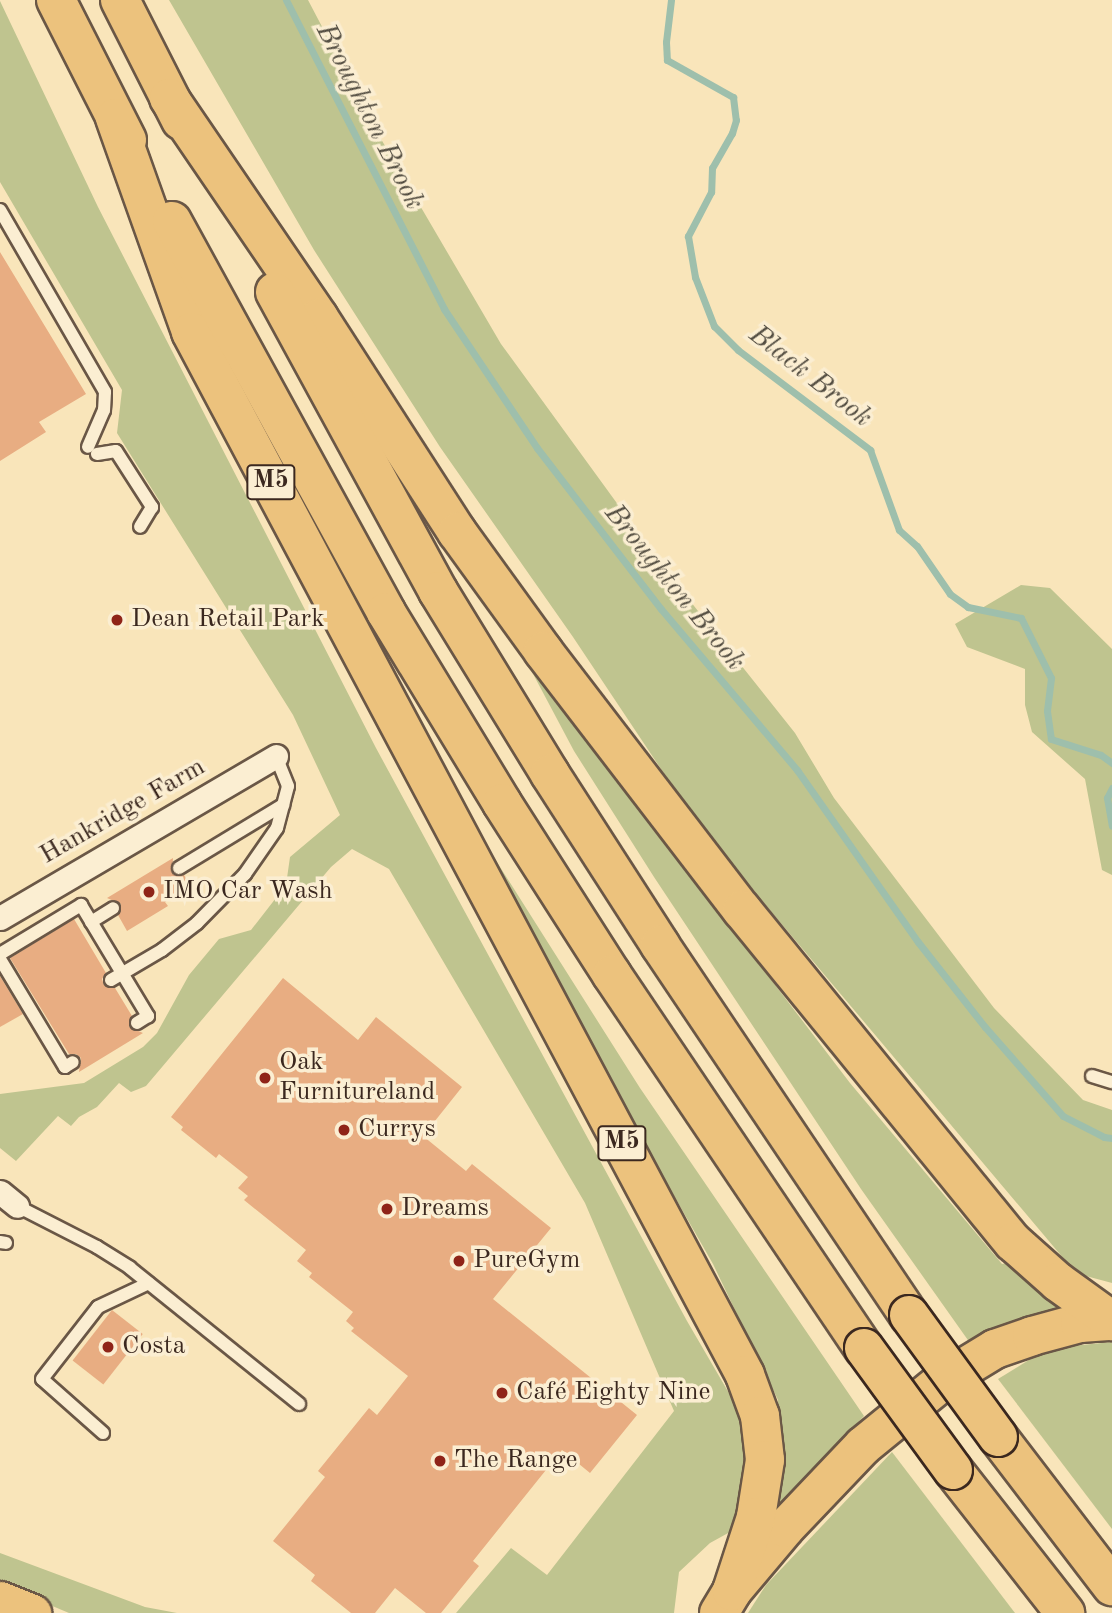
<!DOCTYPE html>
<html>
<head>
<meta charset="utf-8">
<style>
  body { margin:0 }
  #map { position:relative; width:1112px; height:1613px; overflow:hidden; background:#f9e5ba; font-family:"Old Standard TT",serif }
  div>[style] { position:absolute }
  .green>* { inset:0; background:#bfc48f }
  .stream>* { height:7px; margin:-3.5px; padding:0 3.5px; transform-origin:3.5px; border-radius:3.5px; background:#9ebfac }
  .building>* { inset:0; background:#e8ad82; transform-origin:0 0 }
  .roads { filter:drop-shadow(2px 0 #6a5746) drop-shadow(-2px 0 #6a5746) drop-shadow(0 2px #6a5746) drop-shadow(0 -2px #6a5746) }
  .service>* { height:12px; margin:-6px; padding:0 6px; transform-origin:6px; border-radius:6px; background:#fbeed2 }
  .minor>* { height:23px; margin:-11.5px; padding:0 11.5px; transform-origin:11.5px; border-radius:11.5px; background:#fbeed2 }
  .primary>* { height:37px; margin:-18.5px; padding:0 18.5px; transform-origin:18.5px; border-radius:18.5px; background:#ecc27d }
  .trunk>* { height:38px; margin:-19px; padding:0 19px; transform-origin:19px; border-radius:19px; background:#ecc27d }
  .motorway>* { height:38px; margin:-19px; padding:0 19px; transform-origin:19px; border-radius:19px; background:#ecc27d }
  .bridges { filter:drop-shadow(2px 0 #3b281f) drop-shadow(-2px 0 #3b281f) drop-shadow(0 2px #3b281f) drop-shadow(0 -2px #3b281f) }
  .motorway-bridge>* { height:38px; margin:-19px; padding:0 19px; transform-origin:19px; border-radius:19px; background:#ecc27d }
  .dots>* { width:19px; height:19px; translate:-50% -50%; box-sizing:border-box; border:4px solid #fbeed2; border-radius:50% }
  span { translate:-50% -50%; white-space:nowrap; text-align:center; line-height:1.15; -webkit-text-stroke:7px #fbeed2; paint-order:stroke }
  .shield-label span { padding:2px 5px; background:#fbeed2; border:2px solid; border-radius:5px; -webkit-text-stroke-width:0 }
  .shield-label { font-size:24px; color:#3b281f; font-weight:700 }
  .poi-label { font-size:26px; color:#3b281f }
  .left { translate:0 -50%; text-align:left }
  .street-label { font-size:26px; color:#3b281f }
  .water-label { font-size:28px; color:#544e42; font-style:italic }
</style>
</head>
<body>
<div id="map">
  <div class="green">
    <i style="clip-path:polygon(169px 0,308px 0,381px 139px,501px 344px,667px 572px,795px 733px,834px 798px,994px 1008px,1083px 1100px,1112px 1110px,1112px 1283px,1086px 1276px,1064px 1259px,699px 826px,573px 637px,440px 447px,314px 250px)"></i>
    <i style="clip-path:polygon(0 1px,98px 207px,376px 748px,687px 1321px,744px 1419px,748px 1466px,740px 1509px,730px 1532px,710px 1543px,679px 1572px,674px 1613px,456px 1613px,511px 1548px,547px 1575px,674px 1411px,585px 1203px,389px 869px,352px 849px,331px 867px,146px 1086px,131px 1092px,119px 1083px,97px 1107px,79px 1117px,71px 1126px,58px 1116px,16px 1161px,0 1148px,0 1094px,84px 1083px,143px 1047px,157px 1033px,189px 975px,219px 939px,251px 930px,286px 885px,290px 857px,340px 815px,293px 715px,117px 433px,122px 390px,0 182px)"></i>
    <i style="clip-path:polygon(1021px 585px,1050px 588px,1112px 649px,1112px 875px,1102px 870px,1085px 779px,1032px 732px,1025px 705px,1025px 669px,967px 647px,955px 624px)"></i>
    <i style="clip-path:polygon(523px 655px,850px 1083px,1002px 1264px,1007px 1263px,1059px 1308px,1011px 1322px,970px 1343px,861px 1189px,654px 877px,574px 751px)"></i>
    <i style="clip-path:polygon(469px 818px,640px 1088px,864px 1416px,773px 1512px,778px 1400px,713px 1264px,621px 1103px)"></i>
    <i style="clip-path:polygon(1112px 1342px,1112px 1529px,998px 1379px,1032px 1358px,1061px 1347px)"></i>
    <i style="clip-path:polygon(892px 1452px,1015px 1613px,748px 1613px,766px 1585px)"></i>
    <i style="clip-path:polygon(0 1553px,145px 1607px,177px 1613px,69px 1613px,0 1584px)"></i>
  </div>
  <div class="stream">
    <i style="left:286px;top:0;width:347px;rotate:62.9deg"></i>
    <i style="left:444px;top:309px;width:167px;rotate:56.2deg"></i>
    <i style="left:537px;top:448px;width:203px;rotate:52.4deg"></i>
    <i style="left:661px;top:609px;width:211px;rotate:49.8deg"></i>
    <i style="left:797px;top:770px;width:210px;rotate:54.9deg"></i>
    <i style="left:918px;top:942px;width:108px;rotate:51.8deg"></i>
    <i style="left:985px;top:1027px;width:118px;rotate:48.8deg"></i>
    <i style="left:1063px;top:1116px;width:46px;rotate:27.1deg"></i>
    <i style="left:1104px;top:1137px;width:8px;rotate:7deg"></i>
    <i style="left:671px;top:0;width:42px;rotate:96.8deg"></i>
    <i style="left:666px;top:42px;width:18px;rotate:87deg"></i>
    <i style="left:667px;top:60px;width:76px;rotate:29.3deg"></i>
    <i style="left:733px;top:97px;width:23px;rotate:83deg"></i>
    <i style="left:736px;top:120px;width:14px;rotate:107deg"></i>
    <i style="left:732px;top:133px;width:40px;rotate:119.7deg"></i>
    <i style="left:712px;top:168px;width:24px;rotate:92deg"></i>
    <i style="left:711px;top:192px;width:50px;rotate:117.6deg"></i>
    <i style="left:688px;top:236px;width:42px;rotate:80.3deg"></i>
    <i style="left:695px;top:277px;width:53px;rotate:68.8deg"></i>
    <i style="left:714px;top:326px;width:34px;rotate:45deg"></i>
    <i style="left:738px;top:350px;width:166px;rotate:37.1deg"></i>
    <i style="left:870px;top:450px;width:85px;rotate:70.1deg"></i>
    <i style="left:899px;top:530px;width:24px;rotate:42deg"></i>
    <i style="left:917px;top:546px;width:58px;rotate:55.5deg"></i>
    <i style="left:950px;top:594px;width:22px;rotate:36deg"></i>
    <i style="left:968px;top:607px;width:54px;rotate:11.7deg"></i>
    <i style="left:1021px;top:618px;width:67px;rotate:63.4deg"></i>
    <i style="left:1051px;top:678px;width:33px;rotate:97deg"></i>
    <i style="left:1047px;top:711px;width:28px;rotate:82deg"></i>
    <i style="left:1051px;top:739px;width:52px;rotate:17.7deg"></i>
    <i style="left:1101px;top:755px;width:14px;rotate:36deg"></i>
    <i style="left:1112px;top:788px;width:11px;rotate:117deg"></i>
    <i style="left:1107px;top:798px;width:28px;rotate:80deg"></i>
  </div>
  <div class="building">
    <i style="clip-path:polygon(0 252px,86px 394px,39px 422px,46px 432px,0 461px)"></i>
    <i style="clip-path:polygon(173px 858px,172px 873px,184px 875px,191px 886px,165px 902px,168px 906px,127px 931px,118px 915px,121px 904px,107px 898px)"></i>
    <i style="clip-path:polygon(74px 919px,106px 973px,102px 979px,104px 985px,115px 988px,132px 1016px,129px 1027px,143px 1033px,79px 1072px,81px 1058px,76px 1054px,69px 1054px,10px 958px)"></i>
    <i style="clip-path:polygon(0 976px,23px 1014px,0 1027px)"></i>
    <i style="clip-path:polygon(283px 978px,358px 1040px,376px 1017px,462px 1087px,423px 1136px,466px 1171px,472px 1164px,551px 1228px,493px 1299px,637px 1415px,590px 1473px,562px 1450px,473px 1561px,479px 1566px,441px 1613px,426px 1613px,395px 1588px,375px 1613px,351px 1613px,311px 1581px,315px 1575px,273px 1541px,325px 1477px,318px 1471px,369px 1408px,377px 1415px,408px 1376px,351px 1331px,354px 1328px,346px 1321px,353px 1312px,309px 1277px,312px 1273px,297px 1261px,306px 1250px,244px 1200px,248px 1196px,238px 1188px,248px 1177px,219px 1154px,216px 1158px,181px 1130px,183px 1127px,171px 1117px)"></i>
    <i style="left:112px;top:1310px;width:39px;height:64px;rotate:38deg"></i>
  </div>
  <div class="roads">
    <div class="service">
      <i style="left:0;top:210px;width:210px;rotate:60deg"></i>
      <i style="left:105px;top:392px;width:18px;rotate:93deg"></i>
      <i style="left:104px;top:410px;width:40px;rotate:113.4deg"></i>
      <i style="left:97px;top:454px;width:19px;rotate:-9deg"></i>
      <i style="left:116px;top:451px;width:67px;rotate:57.3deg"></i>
      <i style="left:152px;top:507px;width:23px;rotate:121deg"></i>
      <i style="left:179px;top:868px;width:122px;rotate:-31.2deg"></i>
      <i style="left:91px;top:922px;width:26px;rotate:-32deg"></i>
      <i style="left:0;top:954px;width:95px;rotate:-31.2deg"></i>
      <i style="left:81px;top:905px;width:130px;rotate:58.9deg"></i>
      <i style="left:148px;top:1016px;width:13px;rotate:148deg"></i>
      <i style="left:0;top:959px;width:126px;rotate:59deg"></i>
      <i style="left:65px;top:1067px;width:9px;rotate:-32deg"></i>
      <i style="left:111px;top:980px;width:59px;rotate:-30.5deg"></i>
      <i style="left:162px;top:950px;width:44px;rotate:-37.6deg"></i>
      <i style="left:197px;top:923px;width:69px;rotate:-45.6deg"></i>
      <i style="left:245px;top:874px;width:56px;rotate:-55.2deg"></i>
      <i style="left:277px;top:828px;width:43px;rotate:-75.3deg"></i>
      <i style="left:288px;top:786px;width:32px;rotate:-112deg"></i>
      <i style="left:1092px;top:1076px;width:21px;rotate:17deg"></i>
      <i style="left:17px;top:1206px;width:90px;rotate:27.1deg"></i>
      <i style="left:97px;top:1247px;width:39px;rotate:32deg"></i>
      <i style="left:130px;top:1268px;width:217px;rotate:38.8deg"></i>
      <i style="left:0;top:1242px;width:6px;rotate:9deg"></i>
      <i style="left:103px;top:1433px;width:81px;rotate:-138.5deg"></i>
      <i style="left:42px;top:1379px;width:91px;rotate:-52.1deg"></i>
      <i style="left:98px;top:1307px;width:56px;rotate:-25.2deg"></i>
    </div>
    <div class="minor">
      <i style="left:0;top:918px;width:320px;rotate:-30.4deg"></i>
      <i style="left:0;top:1192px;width:22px;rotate:39deg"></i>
    </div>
    <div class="primary">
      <i style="left:0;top:1600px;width:35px;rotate:22deg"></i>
    </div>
    <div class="trunk">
      <i style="left:719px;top:1613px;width:26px;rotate:-59deg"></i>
      <i style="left:732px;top:1591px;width:82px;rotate:-49.9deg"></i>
      <i style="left:785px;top:1528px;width:113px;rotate:-46.4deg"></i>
      <i style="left:863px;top:1446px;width:104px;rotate:-39.2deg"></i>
      <i style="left:944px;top:1380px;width:60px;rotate:-31.3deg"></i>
      <i style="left:995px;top:1349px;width:39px;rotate:-19deg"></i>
      <i style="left:1032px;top:1336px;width:50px;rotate:-15.2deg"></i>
      <i style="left:1080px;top:1323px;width:32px;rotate:-4deg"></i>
    </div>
    <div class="motorway">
      <i style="left:56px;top:0;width:157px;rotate:63.1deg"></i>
      <i style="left:120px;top:0;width:135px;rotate:63.1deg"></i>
      <i style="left:169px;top:98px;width:266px;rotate:55.7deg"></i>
      <i style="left:319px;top:318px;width:255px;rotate:57.2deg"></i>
      <i style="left:457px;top:532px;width:147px;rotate:54.1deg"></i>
      <i style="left:543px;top:651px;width:327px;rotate:52.5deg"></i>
      <i style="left:742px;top:910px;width:429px;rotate:50.8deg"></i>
      <i style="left:1013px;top:1242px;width:60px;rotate:41.6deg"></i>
      <i style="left:1058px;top:1282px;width:67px;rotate:35.8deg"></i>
      <i style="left:115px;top:118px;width:227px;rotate:70.4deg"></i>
      <i style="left:191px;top:332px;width:1181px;rotate:62.02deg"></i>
      <i style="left:745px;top:1375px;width:44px;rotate:69.9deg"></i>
      <i style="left:760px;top:1416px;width:44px;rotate:83.5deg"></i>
      <i style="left:765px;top:1460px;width:58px;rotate:99deg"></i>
      <i style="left:756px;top:1517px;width:78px;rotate:108deg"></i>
      <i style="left:172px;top:221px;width:446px;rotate:61.3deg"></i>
      <i style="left:386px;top:612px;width:223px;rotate:58.7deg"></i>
      <i style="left:502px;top:803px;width:204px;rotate:57.4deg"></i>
      <i style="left:612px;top:975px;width:450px;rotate:56deg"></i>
      <i style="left:275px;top:292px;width:341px;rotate:61.4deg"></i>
      <i style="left:438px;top:591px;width:215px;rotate:58.5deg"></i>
      <i style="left:550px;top:774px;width:203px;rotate:57.2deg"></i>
      <i style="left:660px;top:945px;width:446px;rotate:56.1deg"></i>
      <i style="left:998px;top:1437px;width:188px;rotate:52.6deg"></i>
      <i style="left:953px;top:1470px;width:182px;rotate:51.9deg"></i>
    </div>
  </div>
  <div class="bridges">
    <div class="motorway-bridge">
      <i style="left:909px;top:1315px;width:151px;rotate:53.9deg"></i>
      <i style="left:864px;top:1348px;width:151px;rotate:53.9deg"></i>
    </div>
  </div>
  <div class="dots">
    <i style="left:117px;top:620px;background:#8f2418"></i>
    <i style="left:149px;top:892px;background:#8f2418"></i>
    <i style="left:265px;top:1078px;background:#8f2418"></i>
    <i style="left:344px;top:1130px;background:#8f2418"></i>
    <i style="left:387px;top:1209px;background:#8f2418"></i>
    <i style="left:459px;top:1261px;background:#8f2418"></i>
    <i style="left:108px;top:1347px;background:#8f2418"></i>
    <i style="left:502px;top:1393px;background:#8f2418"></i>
    <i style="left:440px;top:1461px;background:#8f2418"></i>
  </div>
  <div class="shield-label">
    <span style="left:271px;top:482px">M5</span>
    <span style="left:622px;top:1143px">M5</span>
  </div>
  <div class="poi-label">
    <span class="left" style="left:131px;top:620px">Dean Retail Park</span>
    <span class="left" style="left:163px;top:892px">IMO Car Wash</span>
    <span class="left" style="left:279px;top:1078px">Oak<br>Furnitureland</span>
    <span class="left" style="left:358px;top:1130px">Currys</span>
    <span class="left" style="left:401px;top:1209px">Dreams</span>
    <span class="left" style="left:473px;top:1261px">PureGym</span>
    <span class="left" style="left:122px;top:1347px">Costa</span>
    <span class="left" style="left:516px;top:1393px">Café Eighty Nine</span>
    <span class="left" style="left:454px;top:1461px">The Range</span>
  </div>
  <div class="street-label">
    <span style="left:123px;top:812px;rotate:-30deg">Hankridge Farm</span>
  </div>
  <div class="water-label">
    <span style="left:369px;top:117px;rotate:63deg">Broughton Brook</span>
    <span style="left:810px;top:377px;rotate:38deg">Black Brook</span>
    <span style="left:674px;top:588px;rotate:51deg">Broughton Brook</span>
  </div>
</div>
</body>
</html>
